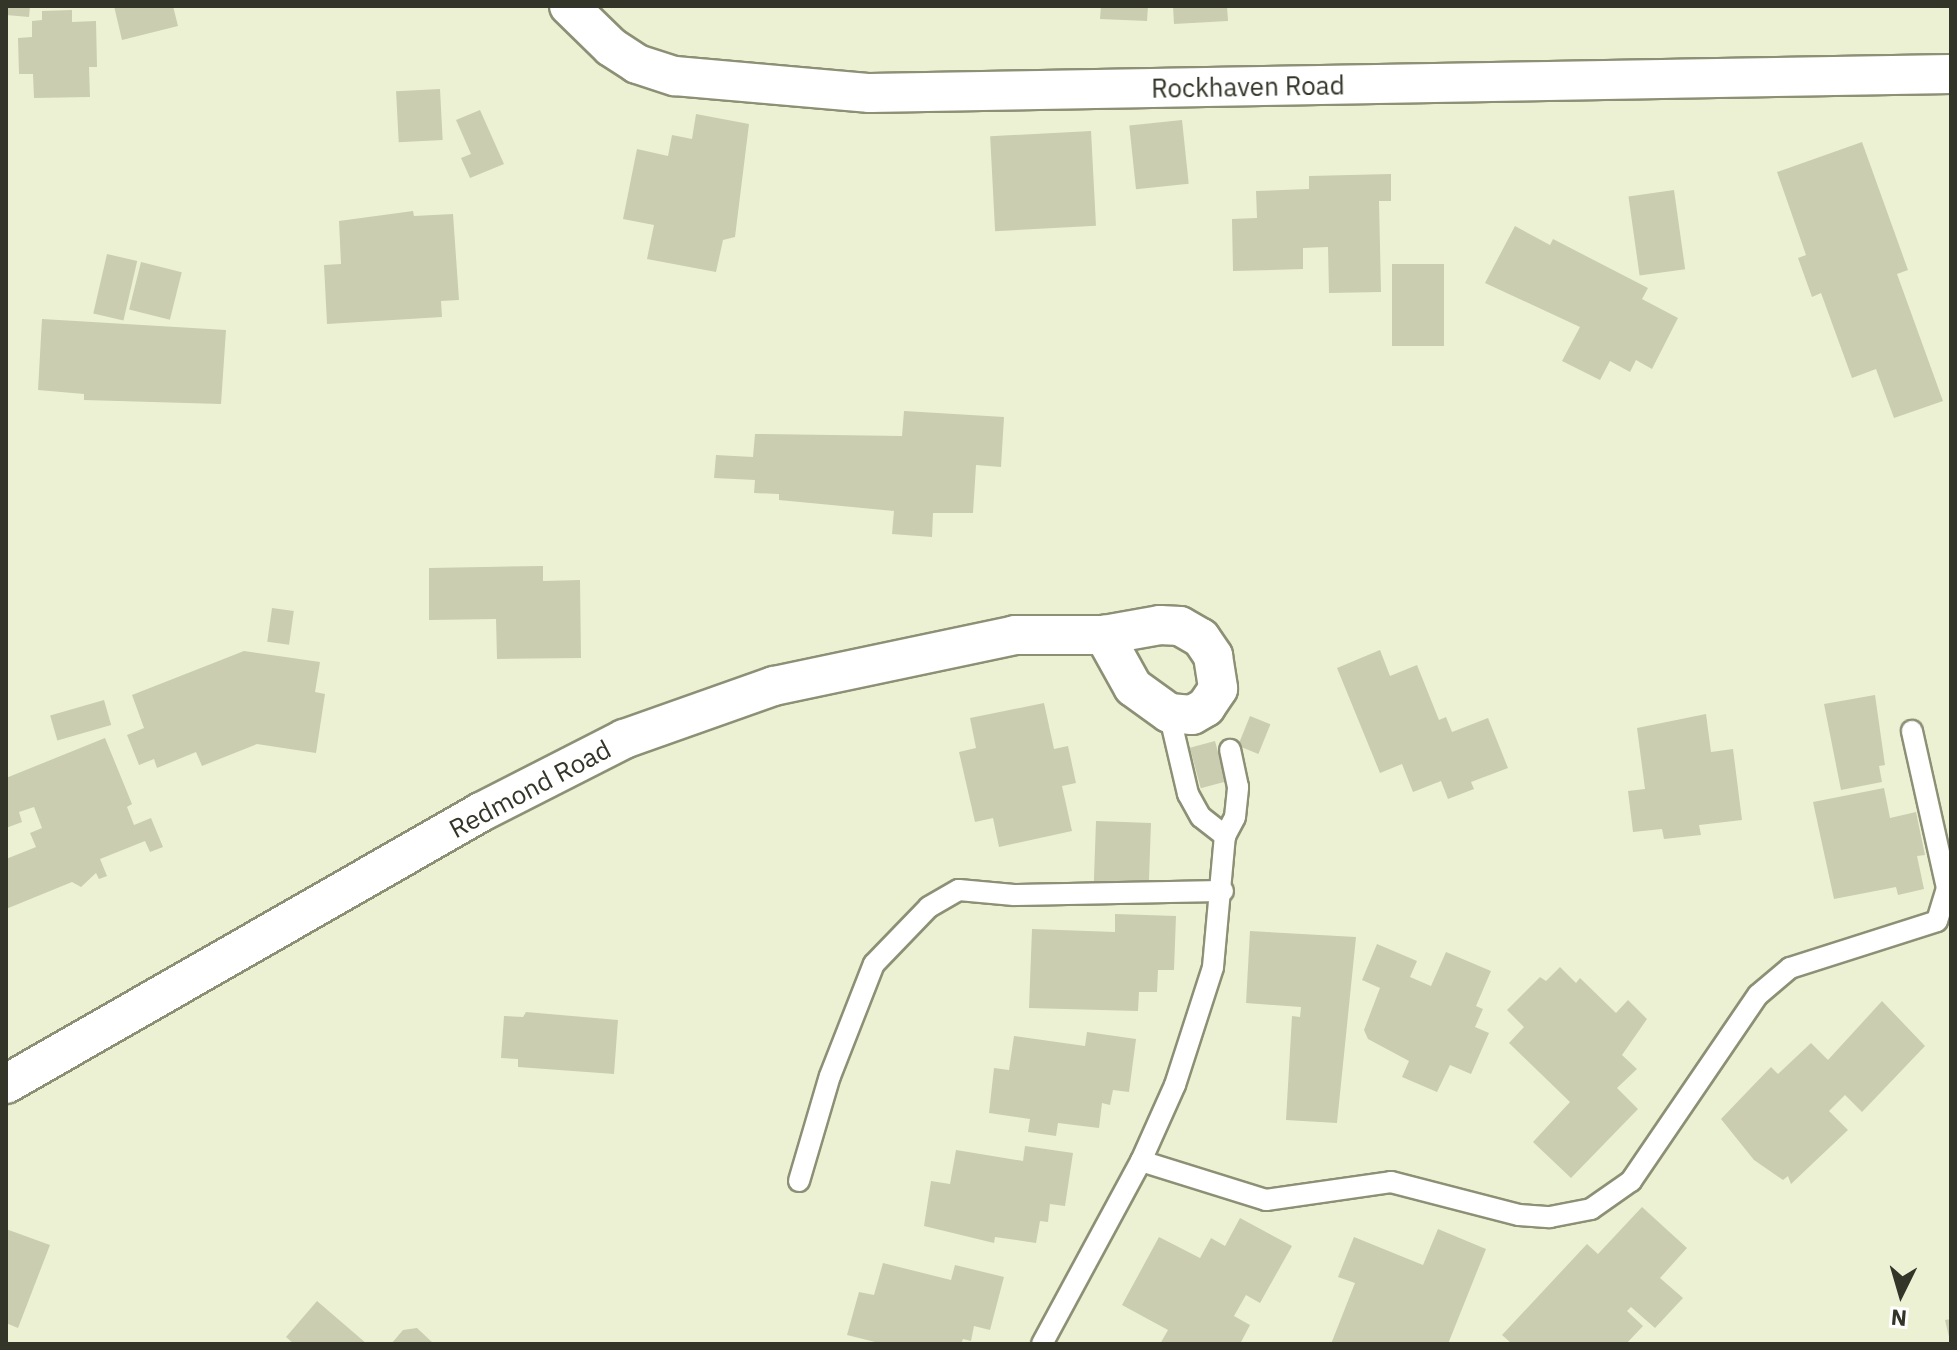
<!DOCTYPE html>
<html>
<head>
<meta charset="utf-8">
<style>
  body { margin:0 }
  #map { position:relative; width:1957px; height:1350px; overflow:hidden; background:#edf1d3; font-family:"IBM Plex Sans",sans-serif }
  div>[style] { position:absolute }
  .building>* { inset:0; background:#cacdb0; transform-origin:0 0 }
  .roads { filter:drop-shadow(2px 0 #8d9075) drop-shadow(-2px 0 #8d9075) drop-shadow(0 2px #8d9075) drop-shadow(0 -2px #8d9075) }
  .service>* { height:20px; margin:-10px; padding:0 10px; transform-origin:10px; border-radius:10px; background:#fff }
  .minor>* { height:38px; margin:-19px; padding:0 19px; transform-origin:19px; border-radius:19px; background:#fff }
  span { translate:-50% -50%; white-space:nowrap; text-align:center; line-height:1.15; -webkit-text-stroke:6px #fff; paint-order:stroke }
  .street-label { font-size:26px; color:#343529 }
  .frame { position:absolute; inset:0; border:8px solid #343529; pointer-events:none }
  .north { position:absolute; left:1861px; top:1254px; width:80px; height:80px; -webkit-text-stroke:6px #fff; paint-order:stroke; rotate:185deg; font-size:22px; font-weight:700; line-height:32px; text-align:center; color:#343529 }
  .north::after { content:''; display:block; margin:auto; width:28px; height:36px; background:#343529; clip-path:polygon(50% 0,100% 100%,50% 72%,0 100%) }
</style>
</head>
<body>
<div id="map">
  <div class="building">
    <i style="clip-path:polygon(6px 6px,30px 6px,29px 17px,6px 15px)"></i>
    <i style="clip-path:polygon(114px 6px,173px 6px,178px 26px,122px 40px)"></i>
    <i style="clip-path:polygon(1101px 6px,1148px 6px,1147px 21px,1100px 19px)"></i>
    <i style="clip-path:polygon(1173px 6px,1227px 6px,1228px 21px,1174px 24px)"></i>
    <i style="clip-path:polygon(72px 10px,72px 22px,96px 21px,97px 67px,89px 67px,90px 97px,34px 98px,33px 74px,19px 74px,18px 38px,32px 37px,32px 21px,42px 20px,42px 11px)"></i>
    <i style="left:440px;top:89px;width:51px;height:44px;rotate:87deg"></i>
    <i style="clip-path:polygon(480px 110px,504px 164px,470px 178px,461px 158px,471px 154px,456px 120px)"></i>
    <i style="clip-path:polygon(696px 114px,749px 124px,735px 237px,723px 240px,716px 272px,647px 259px,654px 225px,623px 219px,637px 149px,668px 156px,672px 135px,692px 139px)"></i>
    <i style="left:1182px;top:120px;width:64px;height:53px;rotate:84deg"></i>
    <i style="left:1091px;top:131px;width:95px;height:101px;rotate:87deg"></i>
    <i style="clip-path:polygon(1862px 142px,1908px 270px,1897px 274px,1943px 401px,1894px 418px,1876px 369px,1852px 378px,1821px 293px,1812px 297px,1798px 258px,1806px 255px,1777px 172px)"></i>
    <i style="clip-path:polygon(1391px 174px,1391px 201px,1379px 201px,1381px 292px,1329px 293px,1328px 247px,1303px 248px,1303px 269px,1233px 271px,1232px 219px,1257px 218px,1256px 191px,1309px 189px,1309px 176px)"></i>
    <i style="left:1674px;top:190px;width:80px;height:46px;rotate:82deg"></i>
    <i style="clip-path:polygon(413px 211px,414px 216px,453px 214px,459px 300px,441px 301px,442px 317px,327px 324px,324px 265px,341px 264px,339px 221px)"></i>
    <i style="clip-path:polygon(1515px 226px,1550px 245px,1553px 239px,1648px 288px,1642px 299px,1678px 318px,1652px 369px,1636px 360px,1630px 372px,1610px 361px,1600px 380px,1562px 361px,1580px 327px,1485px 283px)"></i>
    <i style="left:107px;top:254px;width:31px;height:61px;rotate:13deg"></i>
    <i style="left:141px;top:262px;width:42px;height:49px;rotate:14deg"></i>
    <i style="left:1444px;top:264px;width:82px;height:52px;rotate:90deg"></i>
    <i style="clip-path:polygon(42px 319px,226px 330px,221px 404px,84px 400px,84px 394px,38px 390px)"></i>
    <i style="clip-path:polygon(904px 411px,1004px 417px,1001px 467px,976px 465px,973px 513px,933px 513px,932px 537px,892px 534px,894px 511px,779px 500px,779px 494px,754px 493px,755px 480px,714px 478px,716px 455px,753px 457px,755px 434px,902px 436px)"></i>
    <i style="clip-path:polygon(543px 566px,543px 581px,580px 580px,581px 658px,497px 659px,496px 619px,429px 620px,429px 568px)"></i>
    <i style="left:272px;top:608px;width:22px;height:34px;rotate:8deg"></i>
    <i style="clip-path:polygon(1380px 650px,1390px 676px,1417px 665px,1439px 720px,1446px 717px,1452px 732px,1488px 718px,1508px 768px,1471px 782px,1474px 789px,1448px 799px,1441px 781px,1413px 792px,1402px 764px,1380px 773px,1337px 668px)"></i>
    <i style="clip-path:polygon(244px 651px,320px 662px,315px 692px,325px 694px,316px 753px,257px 744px,202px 766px,196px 752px,157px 768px,154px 759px,139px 765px,127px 735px,144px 728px,132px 695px)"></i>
    <i style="clip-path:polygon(1875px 695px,1885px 765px,1879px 766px,1882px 782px,1841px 790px,1824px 704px)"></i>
    <i style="left:104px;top:700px;width:26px;height:56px;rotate:74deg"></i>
    <i style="clip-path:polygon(1044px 703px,1054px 749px,1068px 746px,1076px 783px,1062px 786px,1072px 831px,999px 847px,993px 818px,975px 822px,959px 752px,976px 748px,970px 718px)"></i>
    <i style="clip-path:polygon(1706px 714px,1711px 752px,1733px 749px,1742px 820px,1699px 825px,1701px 835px,1664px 839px,1662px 829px,1633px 832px,1628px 791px,1645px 789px,1637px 728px)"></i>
    <i style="left:1250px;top:716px;width:22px;height:32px;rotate:22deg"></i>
    <i style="clip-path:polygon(105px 738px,132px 804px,127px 807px,134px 825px,151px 818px,163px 847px,150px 852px,145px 841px,100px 859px,107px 876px,99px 879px,96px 873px,81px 887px,72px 882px,6px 909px,6px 859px,36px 847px,30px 833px,42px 828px,34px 807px,19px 812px,22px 822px,6px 828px,6px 778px)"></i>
    <i style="left:1215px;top:741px;width:42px;height:26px;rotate:75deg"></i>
    <i style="clip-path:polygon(1884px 788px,1890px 818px,1916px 812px,1925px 855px,1917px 856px,1924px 889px,1898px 895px,1896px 887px,1834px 899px,1813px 802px)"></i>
    <i style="left:1096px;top:821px;width:55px;height:63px;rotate:2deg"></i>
    <i style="clip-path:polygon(1115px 914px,1176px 916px,1174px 970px,1158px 970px,1157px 992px,1139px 992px,1138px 1011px,1029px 1008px,1032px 929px,1115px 932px)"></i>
    <i style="clip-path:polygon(1250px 931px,1356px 937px,1337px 1123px,1286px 1120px,1292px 1016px,1300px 1017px,1301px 1007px,1246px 1003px)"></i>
    <i style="clip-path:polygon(1377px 944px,1417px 961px,1410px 977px,1431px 986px,1446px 952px,1491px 971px,1476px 1006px,1483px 1009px,1475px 1027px,1489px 1033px,1471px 1074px,1450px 1065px,1437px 1092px,1402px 1077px,1409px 1061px,1368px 1039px,1364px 1030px,1380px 988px,1362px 980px)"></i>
    <i style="clip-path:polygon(1560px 967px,1576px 983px,1580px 978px,1616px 1013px,1628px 1000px,1647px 1019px,1622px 1055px,1637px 1069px,1617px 1088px,1638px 1109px,1571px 1178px,1533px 1142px,1570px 1102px,1509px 1043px,1524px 1027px,1507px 1010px,1540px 977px,1546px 981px)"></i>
    <i style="clip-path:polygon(1882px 1001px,1925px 1046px,1862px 1112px,1845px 1095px,1829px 1111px,1848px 1130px,1791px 1184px,1788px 1176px,1783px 1180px,1754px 1160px,1721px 1119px,1771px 1067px,1778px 1074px,1811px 1043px,1828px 1060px)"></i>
    <i style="clip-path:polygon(526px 1012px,618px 1020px,614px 1074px,518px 1067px,518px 1059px,501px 1058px,504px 1016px,523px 1017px)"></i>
    <i style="clip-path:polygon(1087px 1032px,1136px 1039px,1129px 1092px,1113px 1090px,1110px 1105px,1102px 1103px,1099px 1128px,1058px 1123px,1056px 1136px,1028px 1132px,1030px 1119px,989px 1113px,994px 1068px,1009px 1070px,1014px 1036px,1085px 1046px)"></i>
    <i style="clip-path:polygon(1025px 1146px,1073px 1153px,1065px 1206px,1050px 1204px,1048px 1222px,1040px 1221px,1036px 1243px,995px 1237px,994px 1243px,924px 1226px,931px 1181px,950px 1184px,956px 1150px,1023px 1161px)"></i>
    <i style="clip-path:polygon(1642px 1207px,1687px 1248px,1660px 1278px,1683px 1298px,1655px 1328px,1631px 1307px,1627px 1311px,1643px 1326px,1626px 1344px,1512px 1344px,1502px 1335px,1587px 1244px,1598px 1254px)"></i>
    <i style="clip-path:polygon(1240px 1218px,1292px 1246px,1260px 1303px,1246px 1295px,1234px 1316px,1250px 1325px,1240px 1344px,1160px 1344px,1168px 1330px,1122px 1305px,1159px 1237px,1200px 1258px,1211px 1238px,1225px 1246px)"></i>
    <i style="clip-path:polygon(6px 1229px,50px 1245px,18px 1328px,6px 1323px)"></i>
    <i style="clip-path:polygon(1438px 1229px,1486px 1249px,1448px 1344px,1331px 1344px,1355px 1283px,1338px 1277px,1354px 1237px,1423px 1265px)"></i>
    <i style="clip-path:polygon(883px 1263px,951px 1280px,955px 1265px,1004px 1277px,990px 1330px,974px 1326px,971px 1341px,963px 1339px,961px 1344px,883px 1344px,847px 1335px,859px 1292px,874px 1295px)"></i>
    <i style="clip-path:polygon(317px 1301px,367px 1344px,294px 1344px,286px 1337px)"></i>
    <i style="clip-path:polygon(1951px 1319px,1951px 1341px,1950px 1341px,1945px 1320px)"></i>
    <i style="clip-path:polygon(417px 1328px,434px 1344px,391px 1344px,403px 1330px)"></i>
  </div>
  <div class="roads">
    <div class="service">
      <i style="left:1169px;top:713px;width:83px;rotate:76.8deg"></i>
      <i style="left:1188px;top:794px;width:26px;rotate:61deg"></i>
      <i style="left:1201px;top:817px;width:31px;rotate:38deg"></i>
      <i style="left:1225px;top:836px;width:21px;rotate:-62deg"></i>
      <i style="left:1235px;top:817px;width:30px;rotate:-84deg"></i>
      <i style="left:1238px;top:787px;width:38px;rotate:-102deg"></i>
      <i style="left:1141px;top:1161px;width:131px;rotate:17.3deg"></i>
      <i style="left:1266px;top:1200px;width:126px;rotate:-8.2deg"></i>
      <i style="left:1391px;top:1182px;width:132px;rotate:14.5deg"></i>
      <i style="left:1519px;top:1215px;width:31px;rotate:4deg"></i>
      <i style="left:1550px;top:1217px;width:42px;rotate:-11deg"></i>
      <i style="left:1591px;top:1209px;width:49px;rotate:-35deg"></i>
      <i style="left:1631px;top:1181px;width:225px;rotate:-55.7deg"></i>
      <i style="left:1758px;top:995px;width:42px;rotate:-40.2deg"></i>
      <i style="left:1790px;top:968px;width:154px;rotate:-17.7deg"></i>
      <i style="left:1937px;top:921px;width:34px;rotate:-73deg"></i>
      <i style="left:1947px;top:888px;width:161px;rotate:-102.6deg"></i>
      <i style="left:799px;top:1181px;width:109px;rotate:-73.6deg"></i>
      <i style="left:830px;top:1076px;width:120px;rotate:-68.6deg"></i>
      <i style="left:874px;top:964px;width:79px;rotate:-46deg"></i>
      <i style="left:929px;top:907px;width:34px;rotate:-30deg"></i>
      <i style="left:959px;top:890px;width:55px;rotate:5.2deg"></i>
      <i style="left:1014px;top:895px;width:209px;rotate:-1.1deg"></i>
      <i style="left:1042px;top:1344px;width:208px;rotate:-61.6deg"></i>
      <i style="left:1141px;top:1161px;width:83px;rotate:-65.9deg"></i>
      <i style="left:1175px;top:1085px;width:124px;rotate:-72.1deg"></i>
      <i style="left:1213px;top:967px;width:132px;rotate:-84.8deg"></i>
    </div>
    <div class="minor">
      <i style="left:569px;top:6px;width:59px;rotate:44.3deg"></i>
      <i style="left:611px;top:47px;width:31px;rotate:33deg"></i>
      <i style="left:637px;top:64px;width:40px;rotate:18deg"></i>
      <i style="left:675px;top:76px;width:196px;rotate:5deg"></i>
      <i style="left:870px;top:93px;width:1081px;rotate:-1.01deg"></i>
      <i style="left:6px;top:1084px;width:547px;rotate:-29.8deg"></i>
      <i style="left:481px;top:812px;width:161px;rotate:-27deg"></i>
      <i style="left:624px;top:739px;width:159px;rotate:-19.5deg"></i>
      <i style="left:774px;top:686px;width:246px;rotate:-11.9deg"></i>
      <i style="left:1015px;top:635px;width:89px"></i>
      <i style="left:1104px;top:635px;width:57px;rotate:-10.1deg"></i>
      <i style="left:1160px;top:625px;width:20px;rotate:3deg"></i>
      <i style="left:1180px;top:626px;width:24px;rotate:30deg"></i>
      <i style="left:1201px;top:638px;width:22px;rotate:56deg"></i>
      <i style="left:1213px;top:656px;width:33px;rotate:81deg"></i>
      <i style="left:1218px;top:689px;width:22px;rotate:124deg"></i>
      <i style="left:1206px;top:707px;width:16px;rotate:150deg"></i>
      <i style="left:1192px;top:715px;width:23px;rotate:-175deg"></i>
      <i style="left:1169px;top:713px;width:44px;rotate:-144.2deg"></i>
      <i style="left:1133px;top:687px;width:60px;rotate:-119.1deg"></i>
    </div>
  </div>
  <div class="street-label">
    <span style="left:1248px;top:87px;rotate:-1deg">Rockhaven Road</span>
    <span style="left:530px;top:789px;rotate:-28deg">Redmond Road</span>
  </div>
  <div class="frame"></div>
  <div class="north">N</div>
</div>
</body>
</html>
